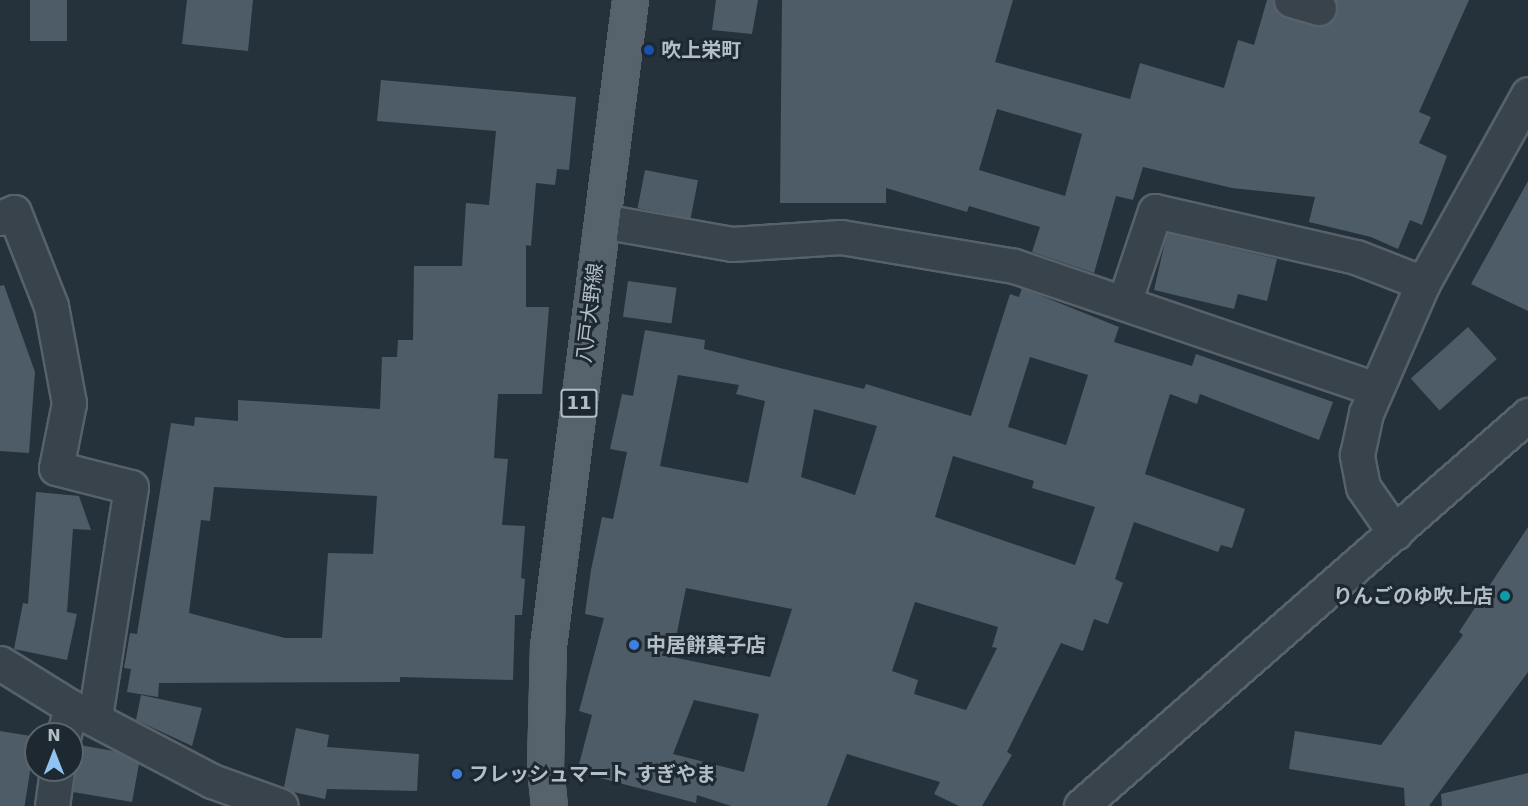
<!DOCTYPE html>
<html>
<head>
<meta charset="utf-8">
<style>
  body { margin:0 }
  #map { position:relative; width:1528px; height:806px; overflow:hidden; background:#25323b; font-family:"DejaVu Sans","Noto Sans JP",sans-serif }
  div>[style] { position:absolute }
  .building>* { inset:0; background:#4e5c67; transform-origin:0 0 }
  .roads { filter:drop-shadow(2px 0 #57616a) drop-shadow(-2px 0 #57616a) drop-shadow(0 2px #57616a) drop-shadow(0 -2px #57616a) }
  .minor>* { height:33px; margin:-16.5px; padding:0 16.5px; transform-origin:16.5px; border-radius:16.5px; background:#39434c }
  .major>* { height:33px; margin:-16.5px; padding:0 16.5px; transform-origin:16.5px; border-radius:16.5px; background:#57636c }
  .dots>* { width:16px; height:16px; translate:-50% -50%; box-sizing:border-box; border:3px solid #1e2831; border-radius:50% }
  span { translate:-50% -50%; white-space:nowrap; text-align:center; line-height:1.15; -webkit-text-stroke:6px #1e2831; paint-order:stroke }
  .shield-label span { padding:2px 4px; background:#1e2831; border:2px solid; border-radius:4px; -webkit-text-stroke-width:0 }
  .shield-label { font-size:18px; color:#b4bec7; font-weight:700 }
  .poi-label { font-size:20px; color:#b4bec7; font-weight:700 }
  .left { translate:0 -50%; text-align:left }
  .right { translate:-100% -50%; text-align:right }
  .street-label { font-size:20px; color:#b4bec7 }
  .north { position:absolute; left:24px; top:722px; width:60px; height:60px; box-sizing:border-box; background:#1e2831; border:2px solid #5a646d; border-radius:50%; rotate:0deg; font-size:16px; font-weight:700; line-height:24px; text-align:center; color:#b4bec7 }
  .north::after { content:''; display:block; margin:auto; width:21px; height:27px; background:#8fc3f1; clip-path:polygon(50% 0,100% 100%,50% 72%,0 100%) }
</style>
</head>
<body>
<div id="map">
  <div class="building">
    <i style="left:30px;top:0;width:37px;height:41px"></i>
    <i style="clip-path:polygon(187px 0,253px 0,248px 51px,182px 44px)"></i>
    <i style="clip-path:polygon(716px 0,758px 0,752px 34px,712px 30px)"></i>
    <i style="clip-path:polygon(evenodd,782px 0,1013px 0,995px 62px,1130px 99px,1140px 63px,1224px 88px,1238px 40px,1254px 45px,1267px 0,1273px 0,1277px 13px,1285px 18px,1323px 26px,1337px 14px,1335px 0,1469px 0,1419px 112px,1431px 117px,1419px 143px,1447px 156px,1422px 225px,1410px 220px,1398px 249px,1371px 237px,1309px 222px,1315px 197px,1232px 188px,1143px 167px,1133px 200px,1116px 196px,1094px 273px,1032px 252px,1040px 227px,969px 206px,967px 212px,886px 188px,886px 203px,780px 203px,782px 0,997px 109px,1082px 134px,1065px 196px,979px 170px,997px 109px)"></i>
    <i style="clip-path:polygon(evenodd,381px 80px,576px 97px,569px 170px,557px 169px,555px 185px,536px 183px,531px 246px,526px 245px,526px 307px,549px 307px,542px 394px,498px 394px,494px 458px,508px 459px,502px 525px,525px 526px,521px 578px,525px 579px,522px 615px,515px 615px,513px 680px,400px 677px,400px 682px,159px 683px,158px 697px,127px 692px,131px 669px,124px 668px,130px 633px,137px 634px,171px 423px,194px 426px,195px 417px,238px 421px,238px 400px,380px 409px,382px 357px,397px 357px,398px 340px,413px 340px,414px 266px,462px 266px,466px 203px,489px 205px,496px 131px,377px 121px,381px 80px,214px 487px,377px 496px,373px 554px,328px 553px,322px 638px,285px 638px,189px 613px,201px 520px,210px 521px,214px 487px)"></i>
    <i style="left:645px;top:170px;width:54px;height:39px;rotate:11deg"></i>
    <i style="clip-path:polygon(1528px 181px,1528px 311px,1471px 284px)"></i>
    <i style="clip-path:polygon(1167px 233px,1277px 259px,1267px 301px,1238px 294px,1234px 309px,1154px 290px)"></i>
    <i style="left:628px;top:281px;width:49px;height:36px;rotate:8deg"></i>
    <i style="clip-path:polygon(4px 285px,35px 372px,29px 453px,0 451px,0 286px)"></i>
    <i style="clip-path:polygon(evenodd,1022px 288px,1119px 327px,1114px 342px,1192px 366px,1196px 354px,1333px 402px,1319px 440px,1200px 394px,1197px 404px,1170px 394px,1145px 474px,1245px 509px,1232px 548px,1221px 545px,1218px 552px,1134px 522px,1115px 579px,1123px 583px,1108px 624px,1094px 619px,1083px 651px,1061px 643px,1007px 752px,1012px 755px,982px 806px,959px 806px,934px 794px,940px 782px,847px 754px,827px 806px,731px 806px,697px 795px,696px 803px,577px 772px,592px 715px,579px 711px,604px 618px,585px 614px,591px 570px,602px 517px,613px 519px,627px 452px,610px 449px,622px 394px,633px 396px,645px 330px,705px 340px,704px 349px,864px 389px,866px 384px,971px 416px,1010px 294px,1019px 297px,1022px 288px,1030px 357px,1088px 375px,1066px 445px,1008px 427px,1030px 357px,1022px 288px,678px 375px,739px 385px,736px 394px,765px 401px,748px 483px,660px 466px,678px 375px,1022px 288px,814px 409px,877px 426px,855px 495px,801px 477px,814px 409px,1022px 288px,953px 456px,1034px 481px,1032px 488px,1095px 507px,1075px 565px,935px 517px,953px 456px,1022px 288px,686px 588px,792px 609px,770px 677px,672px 657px,686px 588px,1022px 288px,915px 602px,998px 627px,992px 647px,997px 648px,966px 710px,914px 694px,918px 680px,892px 671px,915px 602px,1022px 288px,694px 700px,759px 714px,744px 772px,673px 754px,694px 700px)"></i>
    <i style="left:1468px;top:327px;width:43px;height:77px;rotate:48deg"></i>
    <i style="clip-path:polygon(36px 492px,79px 496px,91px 530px,73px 529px,67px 612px,77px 614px,67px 660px,14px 649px,23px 603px,28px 604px)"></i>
    <i style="clip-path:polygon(1528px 527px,1528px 672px,1429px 806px,1405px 806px,1404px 788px,1289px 769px,1295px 731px,1381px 745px,1463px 635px,1459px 632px)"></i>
    <i style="clip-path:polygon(141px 695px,202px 708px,192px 746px,136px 720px)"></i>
    <i style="clip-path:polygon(296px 728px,329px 735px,327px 747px,419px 754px,417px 791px,327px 789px,325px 799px,293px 792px,284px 787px)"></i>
    <i style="left:0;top:731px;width:36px;height:75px;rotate:9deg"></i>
    <i style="clip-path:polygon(79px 745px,114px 751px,139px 764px,132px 802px,73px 792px,72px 750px)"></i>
    <i style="clip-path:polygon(1528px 773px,1528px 806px,1442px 806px,1441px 794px)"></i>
  </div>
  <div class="roads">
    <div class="minor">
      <i style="left:1291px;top:0;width:29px;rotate:16deg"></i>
      <i style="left:0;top:218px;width:15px;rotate:-23deg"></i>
      <i style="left:14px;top:212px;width:101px;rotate:68.5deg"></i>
      <i style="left:51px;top:306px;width:99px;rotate:79.5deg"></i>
      <i style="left:69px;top:403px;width:66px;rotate:101.3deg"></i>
      <i style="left:56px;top:468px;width:77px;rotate:14.2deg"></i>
      <i style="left:131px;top:487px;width:232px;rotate:98.9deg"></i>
      <i style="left:602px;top:221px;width:132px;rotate:10deg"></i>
      <i style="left:732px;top:244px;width:109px;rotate:-3.7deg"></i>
      <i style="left:841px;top:237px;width:175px;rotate:9.5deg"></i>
      <i style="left:1014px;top:266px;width:382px;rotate:18.8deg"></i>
      <i style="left:1124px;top:303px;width:97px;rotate:-71.4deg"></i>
      <i style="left:1155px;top:211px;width:206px;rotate:12.9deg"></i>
      <i style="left:1356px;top:257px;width:72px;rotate:21.2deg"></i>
      <i style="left:1395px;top:533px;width:56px;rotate:-124.8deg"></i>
      <i style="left:1363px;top:487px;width:33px;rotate:-101deg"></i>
      <i style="left:1357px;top:455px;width:43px;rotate:-77.9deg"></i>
      <i style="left:1366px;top:413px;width:142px;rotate:-66.3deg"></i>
      <i style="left:1423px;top:283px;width:216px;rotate:-60.9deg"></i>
      <i style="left:0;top:663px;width:84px;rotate:31.8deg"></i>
      <i style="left:71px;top:707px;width:159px;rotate:27.7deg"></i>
      <i style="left:212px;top:781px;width:73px;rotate:19.9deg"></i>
      <i style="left:64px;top:734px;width:28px;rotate:-75deg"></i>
      <i style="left:52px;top:806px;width:36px;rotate:-82deg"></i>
      <i style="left:1081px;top:806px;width:594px;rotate:-41.18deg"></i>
    </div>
    <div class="major">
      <i style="left:549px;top:806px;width:39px;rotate:-96deg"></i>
      <i style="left:545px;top:767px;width:121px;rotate:-88.6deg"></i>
      <i style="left:548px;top:646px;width:651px;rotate:-82.77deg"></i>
    </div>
  </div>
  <div class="dots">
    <i style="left:649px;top:50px;background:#1a4fb4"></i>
    <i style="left:1505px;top:596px;background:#0f9aa8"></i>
    <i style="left:634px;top:645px;background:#3f7fe0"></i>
    <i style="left:457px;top:774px;background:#3f7fe0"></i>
  </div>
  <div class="shield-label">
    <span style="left:579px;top:403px">11</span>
  </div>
  <div class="poi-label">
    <span class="left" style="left:661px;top:50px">吹上栄町</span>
    <span class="right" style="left:1493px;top:596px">りんごのゆ吹上店</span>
    <span class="left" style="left:646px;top:645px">中居餅菓子店</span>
    <span class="left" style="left:469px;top:774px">フレッシュマート すぎやま</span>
  </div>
  <div class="street-label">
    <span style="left:590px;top:313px;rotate:-83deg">八戸大野線</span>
  </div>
  <div class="north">N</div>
</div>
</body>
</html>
